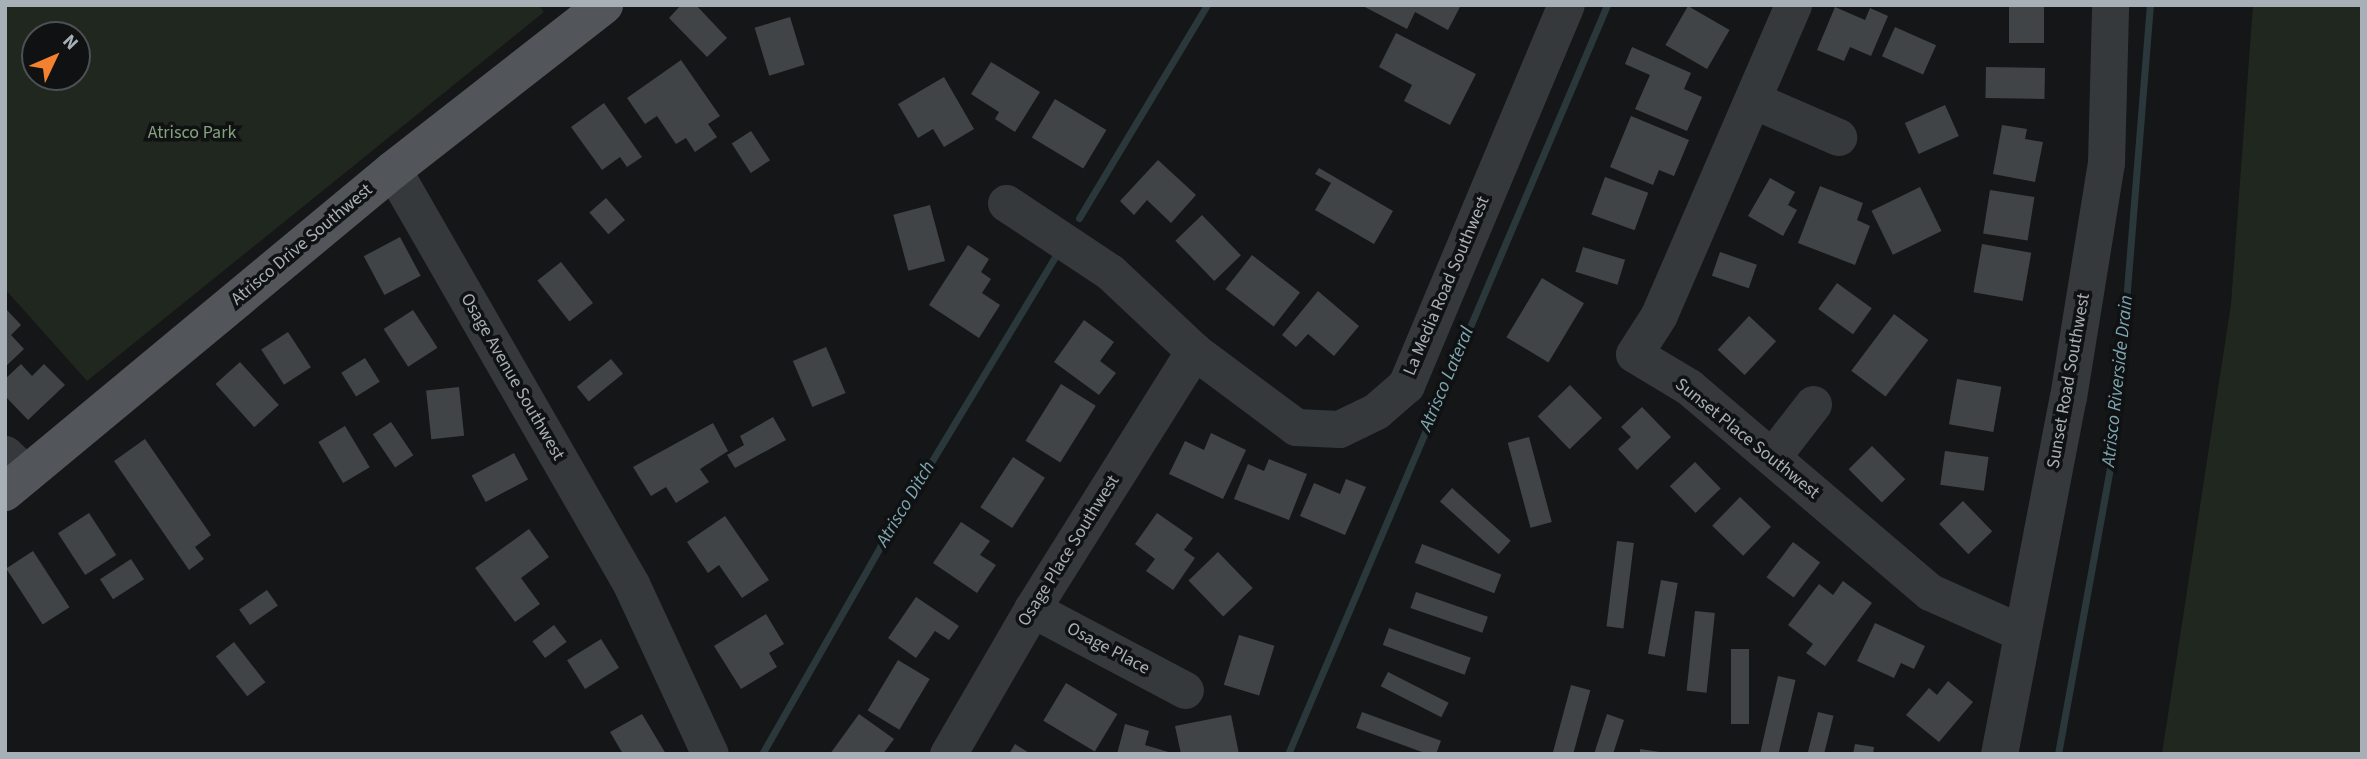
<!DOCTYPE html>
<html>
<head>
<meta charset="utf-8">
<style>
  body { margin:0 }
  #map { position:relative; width:2367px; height:759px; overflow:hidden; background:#151617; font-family:"Source Sans 3",sans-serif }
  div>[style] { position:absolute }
  .green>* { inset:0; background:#20271f }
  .stream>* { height:7px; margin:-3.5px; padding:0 3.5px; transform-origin:3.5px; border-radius:3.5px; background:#2b383b }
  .building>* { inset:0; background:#414447; transform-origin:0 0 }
  .minor>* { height:37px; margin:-18.5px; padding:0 18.5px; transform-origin:18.5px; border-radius:18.5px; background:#36393c }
  .major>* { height:38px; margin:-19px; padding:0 19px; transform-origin:19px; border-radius:19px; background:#52565b }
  span { translate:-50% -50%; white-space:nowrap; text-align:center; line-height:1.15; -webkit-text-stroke:7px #101112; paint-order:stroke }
  .park-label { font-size:18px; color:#85a27e }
  .street-label { font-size:18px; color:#a7b0b7 }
  .water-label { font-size:19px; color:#7ea7b2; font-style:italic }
  .frame { position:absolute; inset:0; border:7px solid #a7b0b7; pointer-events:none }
  .north { position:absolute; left:21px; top:21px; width:70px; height:70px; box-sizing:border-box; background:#101112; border:2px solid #4c5154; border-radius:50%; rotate:46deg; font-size:19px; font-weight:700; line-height:28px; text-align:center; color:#a7b0b7 }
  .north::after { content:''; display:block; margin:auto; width:24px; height:32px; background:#f28232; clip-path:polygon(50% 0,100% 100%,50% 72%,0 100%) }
</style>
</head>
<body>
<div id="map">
  <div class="green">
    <i style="clip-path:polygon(evenodd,5px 5px,538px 5px,544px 12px,87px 381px,5px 289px,5px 5px,35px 35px,77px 35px,77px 77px,35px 77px,35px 35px)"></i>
    <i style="clip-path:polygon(2253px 5px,2362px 5px,2362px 754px,2162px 754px,2231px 304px)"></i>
  </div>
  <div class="stream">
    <i style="left:1079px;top:218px;width:249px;rotate:-59deg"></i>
    <i style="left:762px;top:754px;width:238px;rotate:-60.3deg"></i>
    <i style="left:880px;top:547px;width:339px;rotate:-58.9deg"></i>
    <i style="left:1288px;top:754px;width:814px;rotate:-66.93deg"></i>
    <i style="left:2058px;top:754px;width:320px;rotate:-79.7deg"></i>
    <i style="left:2115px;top:439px;width:435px;rotate:-85.4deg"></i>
  </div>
  <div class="building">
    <i style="clip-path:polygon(681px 5px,696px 5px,727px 38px,707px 57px,669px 18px)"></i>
    <i style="clip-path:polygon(1361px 5px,1461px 5px,1448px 30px,1415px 12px,1407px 29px)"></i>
    <i style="left:2009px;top:5px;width:35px;height:38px"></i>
    <i style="left:1688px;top:6px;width:48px;height:45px;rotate:30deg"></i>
    <i style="clip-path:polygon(1835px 7px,1865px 20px,1870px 8px,1888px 16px,1871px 56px,1850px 47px,1844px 61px,1817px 50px)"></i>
    <i style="left:790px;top:17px;width:50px;height:37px;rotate:73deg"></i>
    <i style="left:1895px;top:27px;width:45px;height:32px;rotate:24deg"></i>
    <i style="clip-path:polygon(1396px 33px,1476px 74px,1450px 125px,1404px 101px,1412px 85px,1379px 67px)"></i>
    <i style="clip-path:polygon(1632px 47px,1691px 73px,1684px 89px,1702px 97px,1687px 131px,1635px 109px,1650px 75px,1625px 64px)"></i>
    <i style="clip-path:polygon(681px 60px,720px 116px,708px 124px,717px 137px,695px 152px,686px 138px,676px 144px,657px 116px,645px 124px,627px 98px)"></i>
    <i style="clip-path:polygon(991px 62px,1040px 92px,1015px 132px,995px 119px,999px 112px,971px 94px)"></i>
    <i style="left:1986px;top:67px;width:59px;height:31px;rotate:1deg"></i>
    <i style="clip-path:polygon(944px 77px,974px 129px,944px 147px,933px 129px,918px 138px,898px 104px)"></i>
    <i style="left:1055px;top:99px;width:60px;height:45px;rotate:31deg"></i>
    <i style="clip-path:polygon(604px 103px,642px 157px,627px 167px,620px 157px,602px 170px,571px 127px)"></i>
    <i style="left:1945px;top:105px;width:34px;height:44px;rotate:66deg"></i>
    <i style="clip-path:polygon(1631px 116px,1689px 140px,1674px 176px,1659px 170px,1653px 185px,1610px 167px)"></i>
    <i style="clip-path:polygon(2002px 125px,2027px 129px,2025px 139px,2043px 142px,2035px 182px,1993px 174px)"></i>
    <i style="left:751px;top:131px;width:35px;height:23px;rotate:57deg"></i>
    <i style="clip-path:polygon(1158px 160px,1196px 195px,1171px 223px,1147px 200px,1134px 215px,1120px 201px)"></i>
    <i style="clip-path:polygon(1319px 168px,1393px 211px,1374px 244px,1315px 210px,1331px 183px,1315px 174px)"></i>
    <i style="left:1605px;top:177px;width:46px;height:40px;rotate:20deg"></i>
    <i style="clip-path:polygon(1770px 178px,1795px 192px,1788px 205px,1797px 210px,1783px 236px,1748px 216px)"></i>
    <i style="clip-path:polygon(1820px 186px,1863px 203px,1857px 220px,1870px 226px,1855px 265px,1798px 243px)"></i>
    <i style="left:1920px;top:187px;width:49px;height:54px;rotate:64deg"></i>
    <i style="left:1990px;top:190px;width:45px;height:44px;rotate:9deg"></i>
    <i style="left:606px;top:198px;width:29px;height:22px;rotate:49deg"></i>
    <i style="left:930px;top:205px;width:58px;height:38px;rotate:75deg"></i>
    <i style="left:1202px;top:215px;width:56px;height:37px;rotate:46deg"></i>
    <i style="left:400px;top:237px;width:44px;height:41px;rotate:62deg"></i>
    <i style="left:1982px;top:244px;width:50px;height:49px;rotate:10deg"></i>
    <i style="clip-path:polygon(968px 245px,989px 259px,981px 272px,991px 279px,982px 293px,1000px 305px,979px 338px,929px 305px)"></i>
    <i style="left:1583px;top:247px;width:44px;height:26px;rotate:17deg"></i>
    <i style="left:1720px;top:252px;width:39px;height:25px;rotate:19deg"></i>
    <i style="left:1252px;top:255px;width:61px;height:43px;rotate:38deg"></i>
    <i style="left:561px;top:262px;width:52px;height:30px;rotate:52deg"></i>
    <i style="left:1542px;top:278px;width:49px;height:69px;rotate:31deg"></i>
    <i style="left:1837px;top:283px;width:43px;height:32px;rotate:36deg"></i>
    <i style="clip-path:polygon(1318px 291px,1359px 326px,1334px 356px,1308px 334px,1296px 347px,1282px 335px)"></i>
    <i style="clip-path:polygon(5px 308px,21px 325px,11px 335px,24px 349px,5px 367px)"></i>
    <i style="left:413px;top:310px;width:45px;height:35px;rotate:57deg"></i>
    <i style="left:1894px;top:314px;width:43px;height:71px;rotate:37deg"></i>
    <i style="left:1749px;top:316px;width:37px;height:46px;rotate:43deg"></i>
    <i style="clip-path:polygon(1084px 320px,1114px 342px,1100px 361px,1116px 373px,1099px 395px,1054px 362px)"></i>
    <i style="left:288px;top:332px;width:42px;height:32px;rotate:57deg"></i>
    <i style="left:826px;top:347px;width:50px;height:36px;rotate:67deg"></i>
    <i style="left:365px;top:358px;width:28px;height:28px;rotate:58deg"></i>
    <i style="left:611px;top:359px;width:19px;height:44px;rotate:51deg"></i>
    <i style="left:240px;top:362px;width:58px;height:33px;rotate:48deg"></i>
    <i style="clip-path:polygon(21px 364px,32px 376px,44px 364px,65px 385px,28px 420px,5px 396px,5px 379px)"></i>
    <i style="left:1957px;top:379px;width:45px;height:46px;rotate:10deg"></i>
    <i style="left:1061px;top:384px;width:41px;height:67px;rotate:32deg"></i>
    <i style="left:1570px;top:385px;width:46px;height:45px;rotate:46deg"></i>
    <i style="left:459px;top:387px;width:49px;height:33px;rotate:84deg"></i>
    <i style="clip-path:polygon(1642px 407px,1671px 437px,1637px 470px,1618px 449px,1631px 437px,1621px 427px)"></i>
    <i style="clip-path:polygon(773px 417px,786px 440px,735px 468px,727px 455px,744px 445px,740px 436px)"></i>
    <i style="left:391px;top:422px;width:40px;height:22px;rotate:56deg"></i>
    <i style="clip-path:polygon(713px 423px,728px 451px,700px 469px,709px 482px,676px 503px,666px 487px,651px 496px,633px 467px)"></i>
    <i style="left:345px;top:426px;width:48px;height:31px;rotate:59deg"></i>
    <i style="clip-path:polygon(1211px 433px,1246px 450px,1223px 499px,1169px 474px,1185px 441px,1204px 450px)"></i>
    <i style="left:1529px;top:437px;width:88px;height:22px;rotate:75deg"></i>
    <i style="clip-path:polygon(145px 439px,211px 535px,195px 547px,204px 559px,189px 570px,114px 461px)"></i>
    <i style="left:1872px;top:446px;width:47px;height:33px;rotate:45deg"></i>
    <i style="left:1945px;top:451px;width:44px;height:34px;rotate:8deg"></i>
    <i style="left:514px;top:453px;width:30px;height:48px;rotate:62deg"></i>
    <i style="left:1013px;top:457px;width:38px;height:60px;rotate:33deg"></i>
    <i style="clip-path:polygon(1269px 459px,1307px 474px,1289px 520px,1234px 499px,1248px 464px,1264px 471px)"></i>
    <i style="left:1695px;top:462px;width:37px;height:35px;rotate:46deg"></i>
    <i style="clip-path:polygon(1346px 479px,1366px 487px,1345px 535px,1300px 516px,1314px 483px,1340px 494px)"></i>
    <i style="left:1452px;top:488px;width:79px;height:18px;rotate:42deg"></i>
    <i style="left:1740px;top:497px;width:43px;height:40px;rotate:44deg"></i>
    <i style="left:1963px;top:501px;width:42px;height:33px;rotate:46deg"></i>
    <i style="left:89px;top:513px;width:50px;height:37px;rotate:57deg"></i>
    <i style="clip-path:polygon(1157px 513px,1193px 538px,1184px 550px,1195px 558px,1173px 590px,1146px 571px,1155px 559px,1135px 544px)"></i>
    <i style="clip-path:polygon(725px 516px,769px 580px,742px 598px,719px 565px,708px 573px,687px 542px)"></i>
    <i style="clip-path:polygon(961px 522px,990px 541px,980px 555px,996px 565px,977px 593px,933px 563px)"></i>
    <i style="clip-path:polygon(529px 529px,549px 557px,521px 578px,540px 604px,515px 622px,475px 568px)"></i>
    <i style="left:1617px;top:541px;width:17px;height:86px;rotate:7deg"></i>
    <i style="left:1793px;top:542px;width:34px;height:44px;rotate:37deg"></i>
    <i style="left:1422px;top:544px;width:85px;height:20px;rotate:21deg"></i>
    <i style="left:33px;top:551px;width:67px;height:32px;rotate:57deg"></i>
    <i style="left:1218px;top:552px;width:50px;height:41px;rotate:46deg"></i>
    <i style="left:131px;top:559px;width:24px;height:37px;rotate:57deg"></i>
    <i style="left:1661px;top:580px;width:17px;height:75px;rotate:10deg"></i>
    <i style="clip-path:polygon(1843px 581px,1872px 603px,1825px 666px,1806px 653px,1813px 644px,1788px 625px,1819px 584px,1833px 595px)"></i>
    <i style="left:267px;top:590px;width:19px;height:34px;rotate:55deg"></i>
    <i style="left:1416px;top:592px;width:76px;height:17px;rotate:19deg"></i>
    <i style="clip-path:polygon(916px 597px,959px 626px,949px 640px,935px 631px,916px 658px,888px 638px)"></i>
    <i style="left:1695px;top:611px;width:20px;height:80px;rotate:6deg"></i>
    <i style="clip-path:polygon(766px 614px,784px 644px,769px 653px,777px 667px,741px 689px,714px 646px)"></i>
    <i style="clip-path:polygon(1875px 623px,1925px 646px,1914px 669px,1901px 663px,1894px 678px,1857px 661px)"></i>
    <i style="left:554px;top:625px;width:21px;height:27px;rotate:53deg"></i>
    <i style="left:1389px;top:628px;width:87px;height:18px;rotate:20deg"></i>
    <i style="left:1239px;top:635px;width:37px;height:52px;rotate:17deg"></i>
    <i style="left:601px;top:639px;width:34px;height:40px;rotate:58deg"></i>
    <i style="left:234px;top:642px;width:51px;height:23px;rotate:52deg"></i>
    <i style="left:1731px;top:649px;width:18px;height:75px"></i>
    <i style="left:898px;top:660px;width:37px;height:59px;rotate:31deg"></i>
    <i style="left:1388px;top:672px;width:68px;height:16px;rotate:27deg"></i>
    <i style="left:1778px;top:676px;width:18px;height:80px;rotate:13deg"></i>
    <i style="clip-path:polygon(1948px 681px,1973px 702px,1939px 742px,1906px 715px,1929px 688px,1937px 695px)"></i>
    <i style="left:1066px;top:683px;width:60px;height:44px;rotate:31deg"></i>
    <i style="left:1571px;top:685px;width:20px;height:72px;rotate:15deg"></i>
    <i style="left:1362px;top:712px;width:84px;height:17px;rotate:20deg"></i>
    <i style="left:1818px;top:712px;width:16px;height:43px;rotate:14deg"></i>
    <i style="clip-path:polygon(642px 714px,666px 754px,623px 754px,610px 732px)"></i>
    <i style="clip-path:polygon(859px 714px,894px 739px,883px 754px,830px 754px)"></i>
    <i style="clip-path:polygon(1607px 714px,1624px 720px,1613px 754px,1594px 754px)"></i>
    <i style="clip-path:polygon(1231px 715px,1239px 754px,1181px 754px,1175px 726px)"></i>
    <i style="clip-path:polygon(1125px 724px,1149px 731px,1145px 745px,1175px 754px,1117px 754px)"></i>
    <i style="clip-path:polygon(1015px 744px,1031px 754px,1009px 754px)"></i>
    <i style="clip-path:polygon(1855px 744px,1874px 747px,1873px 754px,1853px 754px)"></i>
    <i style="clip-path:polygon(1640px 749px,1660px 752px,1660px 754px,1640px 754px)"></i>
  </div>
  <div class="minor">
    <i style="left:1793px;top:5px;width:338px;rotate:113.4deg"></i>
    <i style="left:1659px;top:315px;width:46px;rotate:122.7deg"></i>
    <i style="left:1634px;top:354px;width:64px;rotate:31deg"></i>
    <i style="left:1689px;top:387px;width:316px;rotate:40.4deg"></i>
    <i style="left:1930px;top:592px;width:101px;rotate:24deg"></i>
    <i style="left:1753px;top:100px;width:93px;rotate:23.5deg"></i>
    <i style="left:393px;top:170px;width:478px;rotate:60.1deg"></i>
    <i style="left:631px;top:584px;width:187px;rotate:65.1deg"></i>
    <i style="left:1006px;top:203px;width:125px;rotate:33.6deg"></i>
    <i style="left:1110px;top:272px;width:115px;rotate:43.2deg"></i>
    <i style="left:1194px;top:351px;width:127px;rotate:36.7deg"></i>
    <i style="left:1296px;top:427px;width:43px;rotate:2.7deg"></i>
    <i style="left:1339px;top:429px;width:41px;rotate:-25.9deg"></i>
    <i style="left:1376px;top:411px;width:40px;rotate:-41deg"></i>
    <i style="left:1406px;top:385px;width:412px;rotate:-67.2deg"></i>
    <i style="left:5px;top:454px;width:29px;rotate:44deg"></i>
    <i style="left:1772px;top:457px;width:67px;rotate:-52.3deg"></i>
    <i style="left:1032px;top:609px;width:173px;rotate:27.9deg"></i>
    <i style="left:948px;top:754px;width:168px;rotate:-59.9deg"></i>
    <i style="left:1032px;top:609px;width:305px;rotate:-57.9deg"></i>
    <i style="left:1999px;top:754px;width:364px;rotate:-79.1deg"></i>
    <i style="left:2068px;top:397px;width:237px;rotate:-80.8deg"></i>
    <i style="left:2106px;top:163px;width:158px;rotate:-88.5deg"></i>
  </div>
  <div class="major">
    <i style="left:5px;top:492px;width:504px;rotate:-39.69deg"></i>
    <i style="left:393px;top:170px;width:268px;rotate:-38deg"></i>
  </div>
  <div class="park-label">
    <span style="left:192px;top:133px">Atrisco Park</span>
  </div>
  <div class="street-label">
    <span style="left:302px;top:245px;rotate:-40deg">Atrisco Drive Southwest</span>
    <span style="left:1447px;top:286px;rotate:-67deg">La Media Road Southwest</span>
    <span style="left:512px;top:377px;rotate:60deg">Osage Avenue Southwest</span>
    <span style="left:2069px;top:381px;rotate:-80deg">Sunset Road Southwest</span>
    <span style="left:1747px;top:439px;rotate:39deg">Sunset Place Southwest</span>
    <span style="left:1069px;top:551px;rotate:-58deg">Osage Place Southwest</span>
    <span style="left:1108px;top:649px;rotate:28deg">Osage Place</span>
  </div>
  <div class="water-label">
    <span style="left:1447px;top:379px;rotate:-67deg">Atrisco Lateral</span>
    <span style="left:2118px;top:381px;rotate:-84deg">Atrisco Riverside Drain</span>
    <span style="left:906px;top:504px;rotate:-59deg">Atrisco Ditch</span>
  </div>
  <div class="frame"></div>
  <div class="north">N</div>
</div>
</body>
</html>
